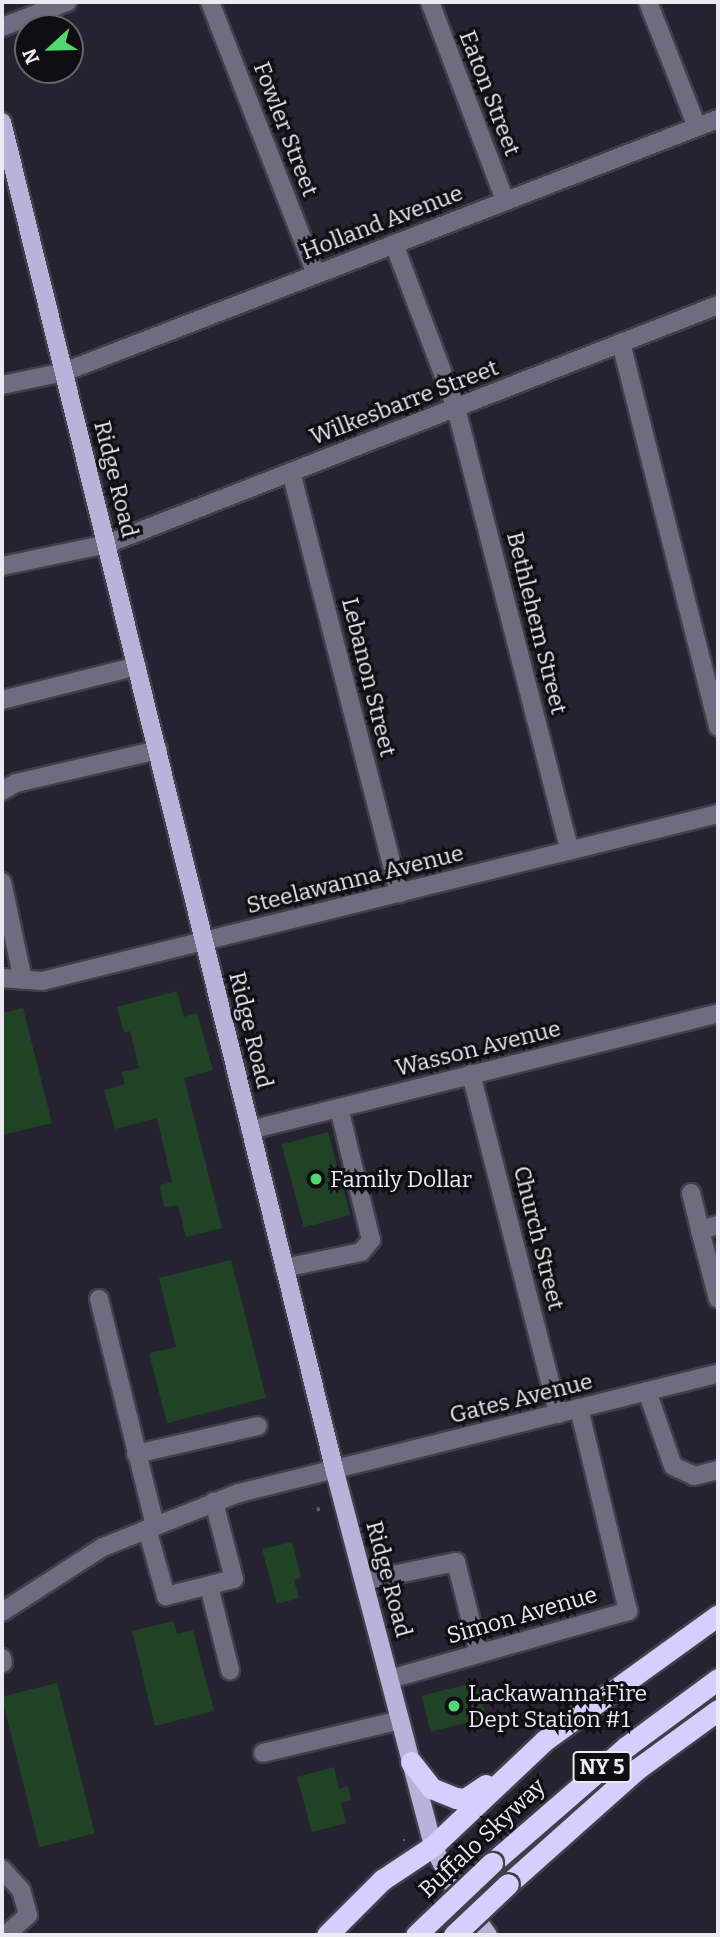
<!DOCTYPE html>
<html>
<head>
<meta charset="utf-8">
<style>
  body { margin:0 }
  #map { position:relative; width:720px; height:1937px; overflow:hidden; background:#252330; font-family:Bitter,serif }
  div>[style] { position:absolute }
  .building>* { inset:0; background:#204326; transform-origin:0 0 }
  .path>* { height:2.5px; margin-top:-1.25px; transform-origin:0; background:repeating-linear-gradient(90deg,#62616c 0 5px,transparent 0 8.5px) }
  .roads { filter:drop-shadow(2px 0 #413f4b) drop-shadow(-2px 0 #413f4b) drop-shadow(0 2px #413f4b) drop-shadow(0 -2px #413f4b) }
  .minor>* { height:18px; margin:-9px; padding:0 9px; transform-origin:9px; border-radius:9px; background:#6e6c7e }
  .major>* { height:18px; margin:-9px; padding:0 9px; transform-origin:9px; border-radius:9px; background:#b7b3d9 }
  .highway>* { height:21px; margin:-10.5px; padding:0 10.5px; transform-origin:10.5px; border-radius:10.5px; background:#d5cffd }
  .bridges { filter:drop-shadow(2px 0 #413f4b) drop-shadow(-2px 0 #413f4b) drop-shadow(0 2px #413f4b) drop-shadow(0 -2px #413f4b) }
  .highway-bridge>* { height:21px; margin:-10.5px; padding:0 10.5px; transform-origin:10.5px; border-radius:10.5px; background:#d5cffd }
  .dots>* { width:19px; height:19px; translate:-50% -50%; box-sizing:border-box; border:4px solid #0e0e13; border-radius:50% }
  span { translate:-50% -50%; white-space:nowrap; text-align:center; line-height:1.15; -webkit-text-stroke:6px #0e0e13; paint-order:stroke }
  .shield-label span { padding:2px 5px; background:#0e0e13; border:2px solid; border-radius:5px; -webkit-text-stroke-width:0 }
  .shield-label { font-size:21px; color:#ebeaf2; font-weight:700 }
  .street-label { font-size:23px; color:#ebeaf2 }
  .poi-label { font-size:23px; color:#ebeaf2 }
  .left { translate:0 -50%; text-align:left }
  .frame { position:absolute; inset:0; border:4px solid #ebeaf2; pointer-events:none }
  .north { position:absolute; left:14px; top:14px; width:70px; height:70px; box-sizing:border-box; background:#0e0e13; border:2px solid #66666c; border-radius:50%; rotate:248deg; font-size:19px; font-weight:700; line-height:28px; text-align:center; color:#ebeaf2 }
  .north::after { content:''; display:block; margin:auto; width:24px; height:32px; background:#54d672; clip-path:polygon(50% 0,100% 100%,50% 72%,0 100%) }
</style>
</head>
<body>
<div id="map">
  <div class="building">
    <i style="clip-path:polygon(177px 991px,184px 1017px,197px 1013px,213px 1070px,184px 1078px,222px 1228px,186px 1237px,178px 1205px,164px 1207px,160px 1185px,172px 1182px,157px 1118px,115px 1129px,104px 1090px,125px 1084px,122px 1072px,139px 1068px,130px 1031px,124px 1033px,117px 1007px)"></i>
    <i style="clip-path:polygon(23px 1008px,52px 1123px,2px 1135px,2px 1013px)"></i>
    <i style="left:328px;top:1132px;width:86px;height:48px;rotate:75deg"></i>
    <i style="clip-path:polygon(231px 1260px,266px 1398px,167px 1423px,149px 1353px,176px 1347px,159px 1278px)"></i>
    <i style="clip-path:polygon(292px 1542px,301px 1578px,294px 1580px,299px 1598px,277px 1604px,262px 1549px)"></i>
    <i style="clip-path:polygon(174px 1621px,177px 1634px,193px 1630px,214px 1711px,155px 1726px,132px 1631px)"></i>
    <i style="left:477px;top:1682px;width:37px;height:57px;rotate:76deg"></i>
    <i style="left:57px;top:1683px;width:155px;height:57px;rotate:76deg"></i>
    <i style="clip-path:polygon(334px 1767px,339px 1789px,348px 1786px,351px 1800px,341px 1803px,346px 1823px,312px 1832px,297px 1777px)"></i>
  </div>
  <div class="path">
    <i style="left:318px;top:1507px;width:4px;rotate:76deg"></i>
    <i style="left:403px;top:1840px;width:2px"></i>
  </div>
  <div class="roads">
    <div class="minor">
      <i style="left:210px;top:2px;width:292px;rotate:68.7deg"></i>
      <i style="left:430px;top:2px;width:213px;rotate:69.3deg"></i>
      <i style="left:648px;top:2px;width:134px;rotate:68.6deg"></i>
      <i style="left:2px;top:27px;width:70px;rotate:-21deg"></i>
      <i style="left:394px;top:244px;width:175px;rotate:69.3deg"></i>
      <i style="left:456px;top:408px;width:457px;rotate:75.6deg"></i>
      <i style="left:621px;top:343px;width:396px;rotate:75.8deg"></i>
      <i style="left:2px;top:385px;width:63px;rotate:-11.8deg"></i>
      <i style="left:64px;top:372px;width:701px;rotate:-21.15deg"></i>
      <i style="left:291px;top:472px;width:435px;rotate:75.6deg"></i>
      <i style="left:2px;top:566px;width:107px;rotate:-11.8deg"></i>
      <i style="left:107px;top:544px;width:656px;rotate:-21.36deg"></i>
      <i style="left:2px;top:700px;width:139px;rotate:-14.1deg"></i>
      <i style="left:2px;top:791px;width:16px;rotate:-30deg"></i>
      <i style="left:16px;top:783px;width:146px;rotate:-13.1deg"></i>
      <i style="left:2px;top:882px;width:100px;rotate:77.9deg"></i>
      <i style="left:2px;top:978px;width:40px;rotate:4.3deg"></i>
      <i style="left:42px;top:981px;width:696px;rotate:-13.88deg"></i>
      <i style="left:471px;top:1074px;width:351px;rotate:75.6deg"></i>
      <i style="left:250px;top:1130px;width:482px;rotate:-14deg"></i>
      <i style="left:691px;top:1193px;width:38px;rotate:76deg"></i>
      <i style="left:718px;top:1225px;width:19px;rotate:164deg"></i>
      <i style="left:700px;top:1230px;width:71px;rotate:75.4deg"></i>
      <i style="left:284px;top:1268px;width:79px;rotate:-11.7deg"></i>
      <i style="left:361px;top:1252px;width:16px;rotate:-50deg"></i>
      <i style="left:371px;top:1240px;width:136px;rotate:-103.6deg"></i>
      <i style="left:99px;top:1299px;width:234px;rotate:76.1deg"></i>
      <i style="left:647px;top:1391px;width:79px;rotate:70.9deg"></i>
      <i style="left:673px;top:1466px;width:23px;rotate:25deg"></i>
      <i style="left:694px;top:1476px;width:25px;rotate:-14deg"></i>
      <i style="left:136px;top:1454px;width:125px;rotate:-12.9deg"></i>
      <i style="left:147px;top:1529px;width:70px;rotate:74.2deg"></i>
      <i style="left:166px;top:1596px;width:70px;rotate:-14deg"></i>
      <i style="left:234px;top:1579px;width:80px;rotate:-104.6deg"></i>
      <i style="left:364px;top:1581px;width:94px;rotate:-11.7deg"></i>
      <i style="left:456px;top:1562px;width:94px;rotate:75.8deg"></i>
      <i style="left:209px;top:1586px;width:87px;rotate:76deg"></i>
      <i style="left:2px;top:1612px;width:120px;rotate:-32.8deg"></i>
      <i style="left:103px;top:1547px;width:146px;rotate:-21.7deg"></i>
      <i style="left:239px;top:1493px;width:494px;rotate:-14deg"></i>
      <i style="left:2px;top:1658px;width:5px;rotate:79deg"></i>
      <i style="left:390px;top:1679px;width:248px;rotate:-15.9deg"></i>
      <i style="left:628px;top:1611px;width:209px;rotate:-103.6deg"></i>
      <i style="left:263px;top:1753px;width:141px;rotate:-13.5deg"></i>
      <i style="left:2px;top:1869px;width:28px;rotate:48deg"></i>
      <i style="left:21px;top:1890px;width:26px;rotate:74deg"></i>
      <i style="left:28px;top:1915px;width:30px;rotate:138deg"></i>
    </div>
    <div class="major">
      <i style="left:2px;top:122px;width:1390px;rotate:76.14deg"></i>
      <i style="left:335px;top:1472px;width:387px;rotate:75.3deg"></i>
      <i style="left:433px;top:1846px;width:47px;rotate:63.4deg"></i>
      <i style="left:454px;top:1888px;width:58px;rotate:54.1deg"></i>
    </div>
    <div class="highway">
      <i style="left:411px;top:1762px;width:33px;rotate:52deg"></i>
      <i style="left:431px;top:1788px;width:27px;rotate:22deg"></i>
      <i style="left:456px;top:1798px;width:9px;rotate:6deg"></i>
      <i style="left:465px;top:1799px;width:25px;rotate:-34deg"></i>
      <i style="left:492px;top:1863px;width:177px;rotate:-40.9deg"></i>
      <i style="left:626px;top:1747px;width:114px;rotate:-36.5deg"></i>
      <i style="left:508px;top:1884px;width:173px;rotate:-41.7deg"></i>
      <i style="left:637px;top:1769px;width:100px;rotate:-36.1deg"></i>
      <i style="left:327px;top:1935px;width:78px;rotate:-45deg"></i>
      <i style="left:382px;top:1880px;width:61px;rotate:-33.7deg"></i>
      <i style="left:433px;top:1846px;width:154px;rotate:-43.4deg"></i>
      <i style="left:545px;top:1740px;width:213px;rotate:-35.8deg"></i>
    </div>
  </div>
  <div class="bridges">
    <div class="highway-bridge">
      <i style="left:416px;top:1935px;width:105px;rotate:-43.5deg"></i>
      <i style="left:454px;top:1935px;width:74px;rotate:-43.4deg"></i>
    </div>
  </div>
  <div class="dots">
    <i style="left:316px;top:1179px;background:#54d672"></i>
    <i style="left:454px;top:1706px;background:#54d672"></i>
  </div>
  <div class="shield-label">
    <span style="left:602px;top:1767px">NY 5</span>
  </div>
  <div class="street-label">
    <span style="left:490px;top:93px;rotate:69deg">Eaton Street</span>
    <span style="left:286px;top:129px;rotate:69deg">Fowler Street</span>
    <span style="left:382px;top:222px;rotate:-21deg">Holland Avenue</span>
    <span style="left:404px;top:402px;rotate:-21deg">Wilkesbarre Street</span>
    <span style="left:116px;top:479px;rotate:76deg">Ridge Road</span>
    <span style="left:537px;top:623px;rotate:76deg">Bethlehem Street</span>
    <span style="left:369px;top:677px;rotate:76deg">Lebanon Street</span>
    <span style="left:355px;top:879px;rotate:-14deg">Steelawanna Avenue</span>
    <span style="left:251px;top:1030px;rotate:76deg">Ridge Road</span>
    <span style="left:478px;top:1048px;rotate:-14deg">Wasson Avenue</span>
    <span style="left:539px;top:1238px;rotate:76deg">Church Street</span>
    <span style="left:521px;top:1398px;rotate:-14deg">Gates Avenue</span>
    <span style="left:389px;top:1579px;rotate:75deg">Ridge Road</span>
    <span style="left:522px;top:1615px;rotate:-16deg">Simon Avenue</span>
    <span style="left:482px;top:1838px;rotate:-43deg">Buffalo Skyway</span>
  </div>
  <div class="poi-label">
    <span class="left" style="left:330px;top:1179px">Family Dollar</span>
    <span class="left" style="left:468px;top:1706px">Lackawanna Fire<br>Dept Station #1</span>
  </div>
  <div class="frame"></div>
  <div class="north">N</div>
</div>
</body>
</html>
